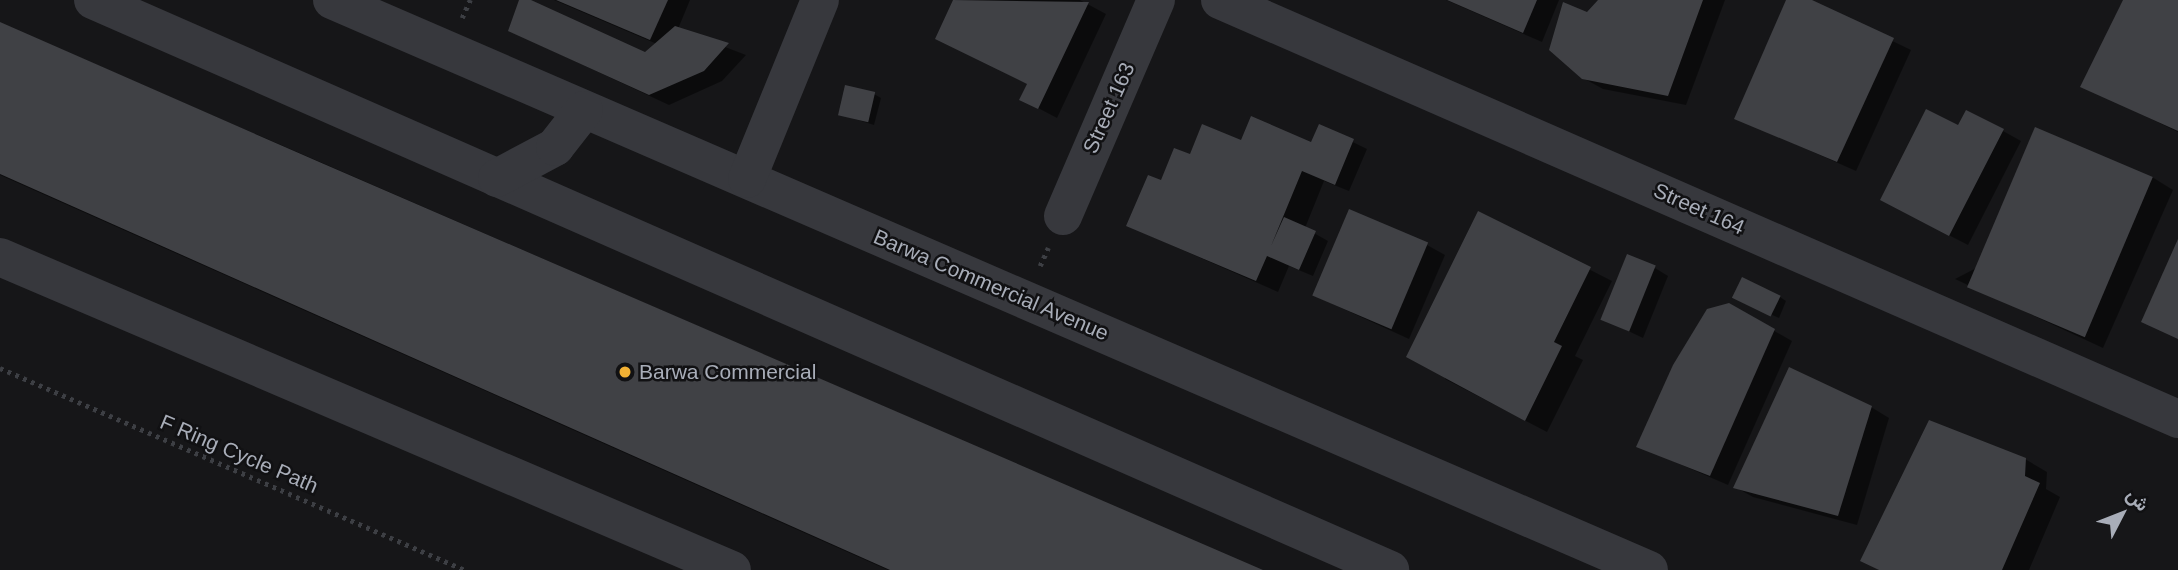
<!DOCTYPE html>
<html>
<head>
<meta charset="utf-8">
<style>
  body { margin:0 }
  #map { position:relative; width:2178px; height:570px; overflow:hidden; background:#161618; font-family:Arial,Vazirmatn,sans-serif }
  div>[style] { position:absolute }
  .shadow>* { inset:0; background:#0007 }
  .building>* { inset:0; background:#404145; transform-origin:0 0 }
  .path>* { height:4.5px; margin-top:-2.25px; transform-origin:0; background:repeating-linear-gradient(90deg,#3d3f44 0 3.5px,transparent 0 8.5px) }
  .minor>* { height:38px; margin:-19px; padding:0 19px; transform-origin:19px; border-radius:19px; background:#37383d }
  .dots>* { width:19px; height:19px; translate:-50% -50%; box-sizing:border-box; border:4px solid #111113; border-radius:50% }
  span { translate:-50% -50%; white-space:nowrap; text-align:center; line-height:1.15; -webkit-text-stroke:5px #111113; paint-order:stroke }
  .street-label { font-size:21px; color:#a8adb8 }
  .poi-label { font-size:21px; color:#a8adb8 }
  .left { translate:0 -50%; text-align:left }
  .north { position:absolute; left:2087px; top:479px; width:70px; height:70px; -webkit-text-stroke:5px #111113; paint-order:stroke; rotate:48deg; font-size:19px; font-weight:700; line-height:28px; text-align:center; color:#a8adb8 }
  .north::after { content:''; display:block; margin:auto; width:24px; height:32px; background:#a8adb8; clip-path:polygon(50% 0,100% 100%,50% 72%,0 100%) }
</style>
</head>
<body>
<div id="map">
  <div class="shadow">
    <i style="clip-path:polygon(521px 0,645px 54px,657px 44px,554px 0,690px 0,678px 29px,746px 55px,722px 81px,669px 105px,510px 31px)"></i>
    <i style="clip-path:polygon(955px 0,1080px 0,1106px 14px,1057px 118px,1021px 99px,1028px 84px,937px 38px)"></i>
    <i style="clip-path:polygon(1446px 0,1559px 0,1542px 42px)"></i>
    <i style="clip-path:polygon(1601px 0,1725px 0,1686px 105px,1603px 89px,1583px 78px,1588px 14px)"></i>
    <i style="clip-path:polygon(1788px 0,1808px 0,1911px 50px,1856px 171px,1736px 118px)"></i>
    <i style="clip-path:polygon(2125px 0,2178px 0,2178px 132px,2083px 86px)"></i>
    <i style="clip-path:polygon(0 23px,1260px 570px,888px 570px,0 175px)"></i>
    <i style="clip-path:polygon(874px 94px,881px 98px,874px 125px,839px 114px)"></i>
    <i style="clip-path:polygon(1320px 126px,1367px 149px,1349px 191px,1324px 181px,1305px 228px,1328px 241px,1313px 276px,1289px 266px,1278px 292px,1128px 226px,1162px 182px,1191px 157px,1242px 143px,1313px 145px)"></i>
    <i style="clip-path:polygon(1959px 127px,2003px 131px,2021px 141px,1968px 245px,1900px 210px)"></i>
    <i style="clip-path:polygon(2152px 177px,2173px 190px,2103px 348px,1955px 279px)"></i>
    <i style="clip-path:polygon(1479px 213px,1612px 281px,1575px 356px,1583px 360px,1547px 432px,1445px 379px)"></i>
    <i style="clip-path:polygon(1427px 245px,1445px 255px,1409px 339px,1313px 295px)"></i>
    <i style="clip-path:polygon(1655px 268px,1668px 276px,1643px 338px,1603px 319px)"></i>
    <i style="clip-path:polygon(1780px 297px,1786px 301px,1779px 318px,1741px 301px)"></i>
    <i style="clip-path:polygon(1729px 305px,1792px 341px,1728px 485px,1638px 446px)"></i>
    <i style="clip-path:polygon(1871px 407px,1889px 418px,1857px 525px,1753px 497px,1735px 487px)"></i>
    <i style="clip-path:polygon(2025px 459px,2047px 472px,2046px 489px,2060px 497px,2029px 570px,1879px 570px,1862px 560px)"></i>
  </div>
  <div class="building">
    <i style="clip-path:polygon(519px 0,531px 0,645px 52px,675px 26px,729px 43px,704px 71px,649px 95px,508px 31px)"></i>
    <i style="clip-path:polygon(556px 0,668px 0,650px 40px)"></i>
    <i style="clip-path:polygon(953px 0,1089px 2px,1038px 109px,1019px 100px,1027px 84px,935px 39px)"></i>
    <i style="clip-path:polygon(1447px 0,1537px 0,1523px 33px)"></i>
    <i style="clip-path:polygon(1598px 0,1703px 0,1668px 96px,1582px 79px,1549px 50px,1563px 2px,1587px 12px)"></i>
    <i style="clip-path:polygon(1786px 0,1812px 0,1894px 38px,1837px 162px,1734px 119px)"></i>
    <i style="clip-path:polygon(2123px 0,2178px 0,2178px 131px,2080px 87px)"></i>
    <i style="clip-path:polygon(0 22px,317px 161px,1263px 570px,890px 570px,0 174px)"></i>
    <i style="left:845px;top:85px;width:31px;height:31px;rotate:13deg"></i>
    <i style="clip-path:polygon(1926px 109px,1958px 125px,1966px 110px,2004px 129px,1949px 236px,1880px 200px)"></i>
    <i style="clip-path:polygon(1251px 116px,1311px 142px,1319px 124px,1354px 139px,1335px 185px,1302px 171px,1271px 246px,1284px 217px,1316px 231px,1299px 270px,1267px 256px,1256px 281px,1126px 226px,1148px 175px,1161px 180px,1174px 148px,1190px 154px,1202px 124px,1241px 140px)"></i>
    <i style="left:2035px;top:127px;width:128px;height:174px;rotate:23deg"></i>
    <i style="left:1349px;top:209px;width:86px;height:94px;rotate:23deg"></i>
    <i style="clip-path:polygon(1478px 211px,1591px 267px,1554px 342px,1562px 346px,1525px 421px,1406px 357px)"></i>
    <i style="clip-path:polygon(2178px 239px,2178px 339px,2141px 322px)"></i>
    <i style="left:1627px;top:254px;width:31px;height:71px;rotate:22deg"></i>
    <i style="left:1742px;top:277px;width:43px;height:23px;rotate:26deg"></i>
    <i style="clip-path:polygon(1729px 303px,1775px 329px,1710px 476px,1636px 447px,1673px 365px,1707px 309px)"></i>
    <i style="clip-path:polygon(1789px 367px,1872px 406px,1838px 516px,1733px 488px)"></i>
    <i style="clip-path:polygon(1929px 420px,2026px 458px,2025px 476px,2040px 483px,2002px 570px,1879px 570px,1860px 561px)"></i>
  </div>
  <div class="path">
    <i style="left:462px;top:18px;width:20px;rotate:-66deg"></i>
    <i style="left:1040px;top:266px;width:20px;rotate:-66deg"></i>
    <i style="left:0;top:368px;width:507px;rotate:23.48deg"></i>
  </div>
  <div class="minor">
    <i style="left:93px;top:0;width:1417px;rotate:23.72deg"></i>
    <i style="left:332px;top:0;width:1435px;rotate:23.4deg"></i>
    <i style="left:1220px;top:0;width:1046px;rotate:23.62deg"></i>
    <i style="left:497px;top:178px;width:66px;rotate:-28.1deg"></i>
    <i style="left:555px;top:147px;width:47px;rotate:-51.9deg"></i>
    <i style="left:747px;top:179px;width:193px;rotate:-67.8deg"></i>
    <i style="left:1063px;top:216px;width:235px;rotate:-66.7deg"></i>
    <i style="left:0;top:257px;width:796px;rotate:23.15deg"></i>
  </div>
  <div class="dots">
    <i style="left:625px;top:372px;background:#f2b134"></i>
  </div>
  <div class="street-label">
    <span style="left:1109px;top:108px;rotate:-66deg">Street 163</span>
    <span style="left:1699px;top:209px;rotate:24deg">Street 164</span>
    <span style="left:991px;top:285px;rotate:23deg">Barwa Commercial Avenue</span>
    <span style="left:239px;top:454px;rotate:23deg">F Ring Cycle Path</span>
  </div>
  <div class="poi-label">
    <span class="left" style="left:639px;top:372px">Barwa Commercial</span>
  </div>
  <div class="north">ش</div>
</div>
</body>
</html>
